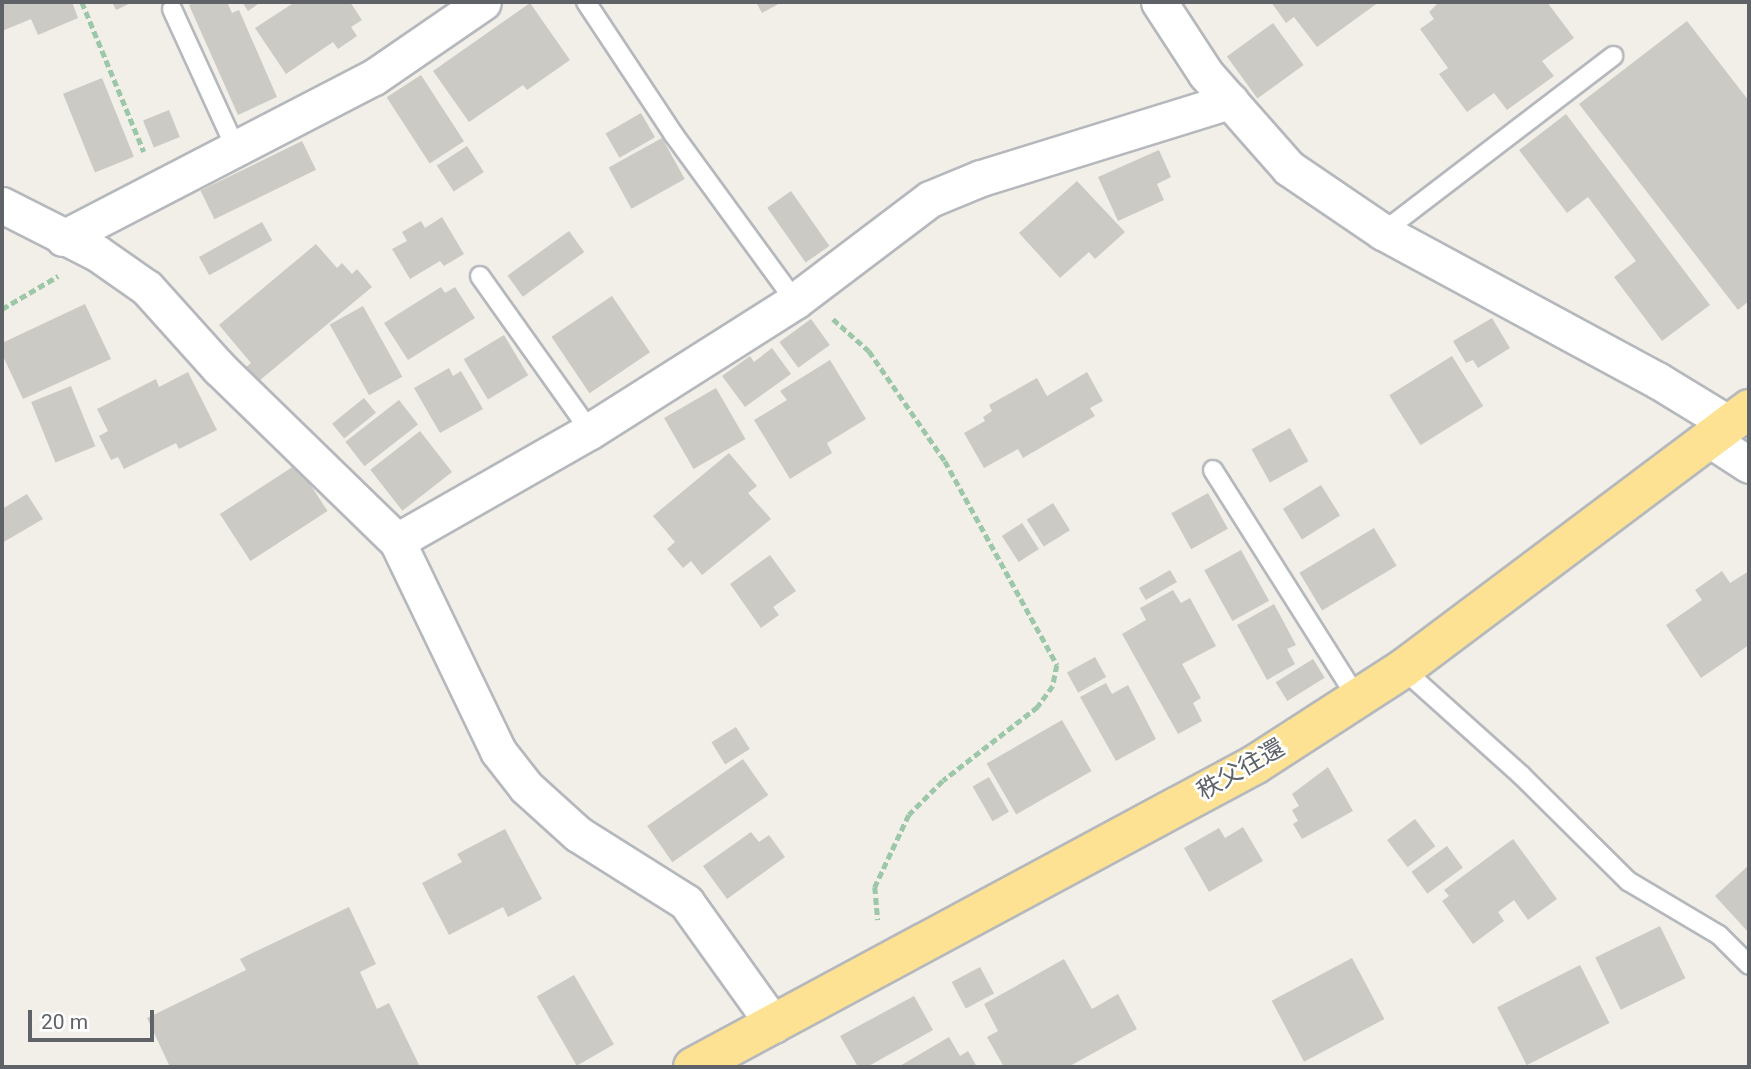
<!DOCTYPE html>
<html>
<head>
<meta charset="utf-8">
<style>
  body { margin:0 }
  #map { position:relative; width:1751px; height:1069px; overflow:hidden; background:#f1efe8; font-family:Roboto,"Noto Sans JP",sans-serif }
  div>[style] { position:absolute }
  .building>* { inset:0; background:#cccac5; transform-origin:0 0 }
  .path>* { height:4.5px; margin-top:-2.25px; transform-origin:0; background:repeating-linear-gradient(90deg,#9cc7a9 0 7px,transparent 0 10.5px) }
  .roads { filter:drop-shadow(2px 0 #b5b8bc) drop-shadow(-2px 0 #b5b8bc) drop-shadow(0 2px #b5b8bc) drop-shadow(0 -2px #b5b8bc) }
  .lane>* { height:18px; margin:-9px; padding:0 9px; transform-origin:9px; border-radius:9px; background:#fff }
  .street>* { height:35px; margin:-17.5px; padding:0 17.5px; transform-origin:17.5px; border-radius:17.5px; background:#fff }
  .highway>* { height:38px; margin:-19px; padding:0 19px; transform-origin:19px; border-radius:19px; background:#fde293 }
  span { translate:-50% -50%; white-space:nowrap; text-align:center; line-height:1.15; -webkit-text-stroke:5px #fff; paint-order:stroke }
  .street-label { font-size:24px; color:#5f6368 }
  .frame { position:absolute; inset:0; border:4px solid #5f6368; pointer-events:none }
  .scale { position:absolute; left:28px; top:1010px; width:126px; height:32px; box-sizing:border-box; border:4px solid #5f6368; border-top:0; padding-left:9px; font-size:21px; line-height:24px; white-space:nowrap; color:#5f6368; -webkit-text-stroke:5px #fff; paint-order:stroke }
</style>
</head>
<body>
<div id="map">
  <div class="building">
    <i style="clip-path:polygon(2px 2px,72px 2px,78px 18px,38px 35px,31px 19px,2px 31px)"></i>
    <i style="clip-path:polygon(112px 2px,133px 2px,116px 10px)"></i>
    <i style="clip-path:polygon(196px 2px,227px 2px,232px 13px,239px 10px,277px 97px,238px 115px,189px 5px)"></i>
    <i style="clip-path:polygon(242px 2px,261px 2px,248px 11px)"></i>
    <i style="clip-path:polygon(295px 2px,350px 2px,362px 20px,351px 27px,357px 36px,338px 49px,333px 42px,286px 74px,255px 28px)"></i>
    <i style="clip-path:polygon(756px 2px,782px 2px,762px 13px)"></i>
    <i style="clip-path:polygon(1271px 2px,1379px 2px,1317px 47px,1294px 17px,1286px 23px)"></i>
    <i style="clip-path:polygon(1439px 2px,1547px 2px,1574px 38px,1542px 61px,1554px 76px,1507px 110px,1494px 93px,1467px 112px,1439px 74px,1448px 68px,1420px 29px,1434px 19px,1429px 12px)"></i>
    <i style="clip-path:polygon(530px 3px,570px 60px,527px 90px,523px 85px,469px 122px,433px 71px)"></i>
    <i style="clip-path:polygon(1687px 21px,1749px 101px,1749px 301px,1738px 310px,1579px 104px)"></i>
    <i style="left:1273px;top:23px;width:52px;height:57px;rotate:54deg"></i>
    <i style="left:421px;top:75px;width:79px;height:41px;rotate:57deg"></i>
    <i style="left:102px;top:78px;width:85px;height:42px;rotate:68deg"></i>
    <i style="left:169px;top:110px;width:29px;height:28px;rotate:68deg"></i>
    <i style="left:641px;top:113px;width:28px;height:41px;rotate:60deg"></i>
    <i style="clip-path:polygon(1566px 114px,1710px 305px,1662px 341px,1614px 277px,1636px 261px,1588px 197px,1567px 213px,1519px 150px)"></i>
    <i style="left:662px;top:138px;width:47px;height:61px;rotate:61deg"></i>
    <i style="left:302px;top:141px;width:32px;height:113px;rotate:64deg"></i>
    <i style="left:467px;top:146px;width:31px;height:36px;rotate:57deg"></i>
    <i style="clip-path:polygon(1159px 150px,1171px 177px,1157px 184px,1164px 200px,1118px 221px,1098px 177px)"></i>
    <i style="clip-path:polygon(1077px 181px,1125px 232px,1095px 259px,1089px 252px,1060px 278px,1019px 233px)"></i>
    <i style="left:791px;top:191px;width:67px;height:29px;rotate:55deg"></i>
    <i style="clip-path:polygon(442px 217px,464px 254px,444px 266px,440px 261px,410px 279px,392px 249px,407px 241px,402px 232px,421px 221px,425px 228px)"></i>
    <i style="left:262px;top:222px;width:21px;height:72px;rotate:61deg"></i>
    <i style="left:569px;top:231px;width:26px;height:76px;rotate:54deg"></i>
    <i style="clip-path:polygon(316px 244px,337px 268px,342px 263px,352px 274px,357px 269px,372px 287px,259px 381px,246px 367px,251px 363px,219px 325px)"></i>
    <i style="clip-path:polygon(441px 287px,445px 293px,455px 287px,475px 318px,408px 360px,384px 323px)"></i>
    <i style="left:612px;top:296px;width:68px;height:73px;rotate:56deg"></i>
    <i style="clip-path:polygon(85px 304px,111px 359px,23px 399px,2px 354px,2px 343px)"></i>
    <i style="left:363px;top:306px;width:81px;height:38px;rotate:61deg"></i>
    <i style="clip-path:polygon(1492px 318px,1510px 348px,1478px 368px,1473px 360px,1466px 363px,1453px 341px)"></i>
    <i style="left:811px;top:319px;width:32px;height:39px;rotate:54deg"></i>
    <i style="left:504px;top:335px;width:47px;height:47px;rotate:59deg"></i>
    <i style="clip-path:polygon(772px 348px,791px 374px,745px 407px,722px 376px,750px 356px,754px 362px)"></i>
    <i style="left:1452px;top:356px;width:59px;height:74px;rotate:58deg"></i>
    <i style="clip-path:polygon(830px 360px,866px 419px,827px 443px,832px 453px,790px 479px,754px 420px,787px 400px,780px 391px)"></i>
    <i style="clip-path:polygon(449px 368px,453px 376px,461px 371px,483px 409px,440px 433px,414px 388px)"></i>
    <i style="clip-path:polygon(188px 372px,217px 430px,179px 449px,176px 443px,124px 469px,118px 457px,111px 460px,99px 436px,108px 431px,97px 409px,156px 379px,159px 387px)"></i>
    <i style="clip-path:polygon(1087px 372px,1103px 401px,1090px 408px,1095px 416px,1023px 458px,1018px 449px,984px 468px,964px 433px,985px 421px,983px 417px,992px 411px,989px 405px,1037px 378px,1047px 396px)"></i>
    <i style="left:71px;top:386px;width:65px;height:43px;rotate:68deg"></i>
    <i style="left:716px;top:388px;width:59px;height:60px;rotate:60deg"></i>
    <i style="left:364px;top:398px;width:19px;height:41px;rotate:51deg"></i>
    <i style="left:399px;top:400px;width:31px;height:68px;rotate:52deg"></i>
    <i style="left:1290px;top:428px;width:38px;height:44px;rotate:61deg"></i>
    <i style="left:420px;top:431px;width:52px;height:63px;rotate:52deg"></i>
    <i style="clip-path:polygon(729px 453px,757px 486px,748px 493px,771px 519px,702px 575px,691px 561px,683px 568px,667px 549px,675px 542px,653px 516px)"></i>
    <i style="left:297px;top:464px;width:56px;height:92px;rotate:57deg"></i>
    <i style="left:1321px;top:485px;width:36px;height:45px;rotate:58deg"></i>
    <i style="left:1208px;top:493px;width:41px;height:42px;rotate:61deg"></i>
    <i style="clip-path:polygon(27px 494px,43px 519px,2px 543px,2px 509px)"></i>
    <i style="left:1053px;top:503px;width:32px;height:31px;rotate:58deg"></i>
    <i style="left:1022px;top:523px;width:31px;height:24px;rotate:57deg"></i>
    <i style="left:1374px;top:528px;width:44px;height:87px;rotate:59deg"></i>
    <i style="left:1241px;top:550px;width:58px;height:42px;rotate:61deg"></i>
    <i style="clip-path:polygon(770px 555px,796px 591px,773px 607px,779px 615px,761px 628px,730px 584px)"></i>
    <i style="left:1170px;top:570px;width:14px;height:36px;rotate:60deg"></i>
    <i style="clip-path:polygon(1722px 571px,1730px 583px,1749px 571px,1749px 645px,1701px 678px,1666px 625px,1702px 600px,1695px 590px)"></i>
    <i style="clip-path:polygon(1173px 590px,1181px 603px,1190px 598px,1216px 646px,1182px 664px,1201px 698px,1193px 703px,1202px 721px,1178px 734px,1122px 634px,1146px 620px,1140px 608px)"></i>
    <i style="clip-path:polygon(1274px 604px,1296px 645px,1287px 649px,1295px 664px,1267px 680px,1237px 625px)"></i>
    <i style="left:1095px;top:657px;width:23px;height:32px;rotate:61deg"></i>
    <i style="left:1313px;top:659px;width:22px;height:44px;rotate:58deg"></i>
    <i style="clip-path:polygon(1106px 683px,1112px 694px,1128px 685px,1156px 739px,1116px 761px,1080px 697px)"></i>
    <i style="left:1062px;top:720px;width:59px;height:87px;rotate:60deg"></i>
    <i style="left:736px;top:727px;width:26px;height:29px;rotate:58deg"></i>
    <i style="left:743px;top:759px;width:44px;height:117px;rotate:55deg"></i>
    <i style="clip-path:polygon(1328px 767px,1353px 811px,1302px 839px,1293px 824px,1298px 821px,1292px 810px,1299px 806px,1292px 794px)"></i>
    <i style="left:989px;top:777px;width:40px;height:19px;rotate:60deg"></i>
    <i style="left:1415px;top:819px;width:34px;height:35px;rotate:53deg"></i>
    <i style="clip-path:polygon(1243px 827px,1263px 861px,1209px 892px,1184px 848px,1219px 828px,1225px 838px)"></i>
    <i style="clip-path:polygon(505px 829px,542px 899px,508px 917px,503px 907px,449px 935px,422px 883px,462px 862px,457px 854px)"></i>
    <i style="clip-path:polygon(751px 832px,759px 842px,769px 835px,785px 857px,727px 899px,703px 866px)"></i>
    <i style="clip-path:polygon(1513px 839px,1557px 899px,1528px 920px,1514px 900px,1498px 912px,1504px 921px,1473px 944px,1442px 901px,1449px 896px,1444px 890px)"></i>
    <i style="left:1447px;top:846px;width:27px;height:44px;rotate:54deg"></i>
    <i style="clip-path:polygon(1749px 865px,1749px 933px,1715px 896px)"></i>
    <i style="clip-path:polygon(349px 907px,376px 964px,360px 972px,377px 1009px,389px 1003px,420px 1067px,170px 1067px,147px 1018px,246px 970px,240px 959px)"></i>
    <i style="left:1660px;top:926px;width:58px;height:72px;rotate:64deg"></i>
    <i style="left:1352px;top:958px;width:69px;height:91px;rotate:62deg"></i>
    <i style="clip-path:polygon(1064px 959px,1092px 1009px,1118px 994px,1137px 1029px,1068px 1067px,1004px 1067px,987px 1037px,998px 1031px,984px 1004px)"></i>
    <i style="left:1580px;top:965px;width:65px;height:93px;rotate:63deg"></i>
    <i style="left:980px;top:967px;width:30px;height:32px;rotate:62deg"></i>
    <i style="left:574px;top:975px;width:80px;height:43px;rotate:60deg"></i>
    <i style="clip-path:polygon(914px 996px,933px 1030px,867px 1067px,858px 1067px,840px 1036px)"></i>
    <i style="clip-path:polygon(949px 1037px,960px 1056px,968px 1051px,977px 1067px,898px 1067px)"></i>
  </div>
  <div class="path">
    <i style="left:82px;top:2px;width:162px;rotate:67.5deg"></i>
    <i style="left:2px;top:309px;width:65px;rotate:-30.5deg"></i>
    <i style="left:833px;top:319px;width:48px;rotate:41.6deg"></i>
    <i style="left:869px;top:351px;width:134px;rotate:55.4deg"></i>
    <i style="left:945px;top:461px;width:233px;rotate:61.2deg"></i>
    <i style="left:1057px;top:665px;width:21px;rotate:101deg"></i>
    <i style="left:1053px;top:686px;width:26px;rotate:126deg"></i>
    <i style="left:1038px;top:707px;width:120px;rotate:142.1deg"></i>
    <i style="left:943px;top:781px;width:48px;rotate:135deg"></i>
    <i style="left:909px;top:815px;width:80px;rotate:115.3deg"></i>
    <i style="left:875px;top:887px;width:33px;rotate:85deg"></i>
  </div>
  <div class="roads">
    <div class="lane">
      <i style="left:586px;top:2px;width:159px;rotate:56.5deg"></i>
      <i style="left:674px;top:135px;width:205px;rotate:53.9deg"></i>
      <i style="left:172px;top:9px;width:154px;rotate:65.4deg"></i>
      <i style="left:1383px;top:232px;width:290px;rotate:-37.4deg"></i>
      <i style="left:480px;top:276px;width:190px;rotate:54.6deg"></i>
      <i style="left:1213px;top:470px;width:270px;rotate:57.7deg"></i>
      <i style="left:1403px;top:669px;width:159px;rotate:41.9deg"></i>
      <i style="left:1521px;top:775px;width:151px;rotate:44.7deg"></i>
      <i style="left:1628px;top:881px;width:106px;rotate:30.7deg"></i>
      <i style="left:1719px;top:935px;width:42px;rotate:45deg"></i>
    </div>
    <div class="street">
      <i style="left:1159px;top:2px;width:86px;rotate:56.9deg"></i>
      <i style="left:1206px;top:74px;width:125px;rotate:48.6deg"></i>
      <i style="left:1289px;top:168px;width:114px;rotate:34.2deg"></i>
      <i style="left:1383px;top:232px;width:311px;rotate:28.4deg"></i>
      <i style="left:1657px;top:380px;width:84px;rotate:31.4deg"></i>
      <i style="left:2px;top:205px;width:106px;rotate:26.8deg"></i>
      <i style="left:97px;top:253px;width:61px;rotate:35deg"></i>
      <i style="left:147px;top:288px;width:108px;rotate:48deg"></i>
      <i style="left:219px;top:368px;width:248px;rotate:44.2deg"></i>
      <i style="left:397px;top:541px;width:233px;rotate:64.3deg"></i>
      <i style="left:498px;top:751px;width:46px;rotate:52.1deg"></i>
      <i style="left:526px;top:787px;width:70px;rotate:42.1deg"></i>
      <i style="left:578px;top:834px;width:128px;rotate:32.2deg"></i>
      <i style="left:686px;top:902px;width:151px;rotate:54.4deg"></i>
      <i style="left:63px;top:238px;width:350px;rotate:-27.4deg"></i>
      <i style="left:374px;top:77px;width:132px;rotate:-34.5deg"></i>
      <i style="left:1711px;top:440px;width:45px;rotate:33.3deg"></i>
      <i style="left:397px;top:541px;width:222px;rotate:-29.7deg"></i>
      <i style="left:590px;top:431px;width:243px;rotate:-32.4deg"></i>
      <i style="left:795px;top:301px;width:169px;rotate:-37.1deg"></i>
      <i style="left:930px;top:199px;width:55px;rotate:-22.4deg"></i>
      <i style="left:981px;top:178px;width:261px;rotate:-17.2deg"></i>
    </div>
    <div class="highway">
      <i style="left:693px;top:1067px;width:639px;rotate:-28.29deg"></i>
      <i style="left:1256px;top:764px;width:175px;rotate:-32.9deg"></i>
      <i style="left:1403px;top:669px;width:433px;rotate:-36.9deg"></i>
    </div>
  </div>
  <div class="street-label">
    <span style="left:1241px;top:770px;rotate:-30deg">秩父往還</span>
  </div>
  <div class="frame"></div>
  <div class="scale">20 m</div>
</div>
</body>
</html>
